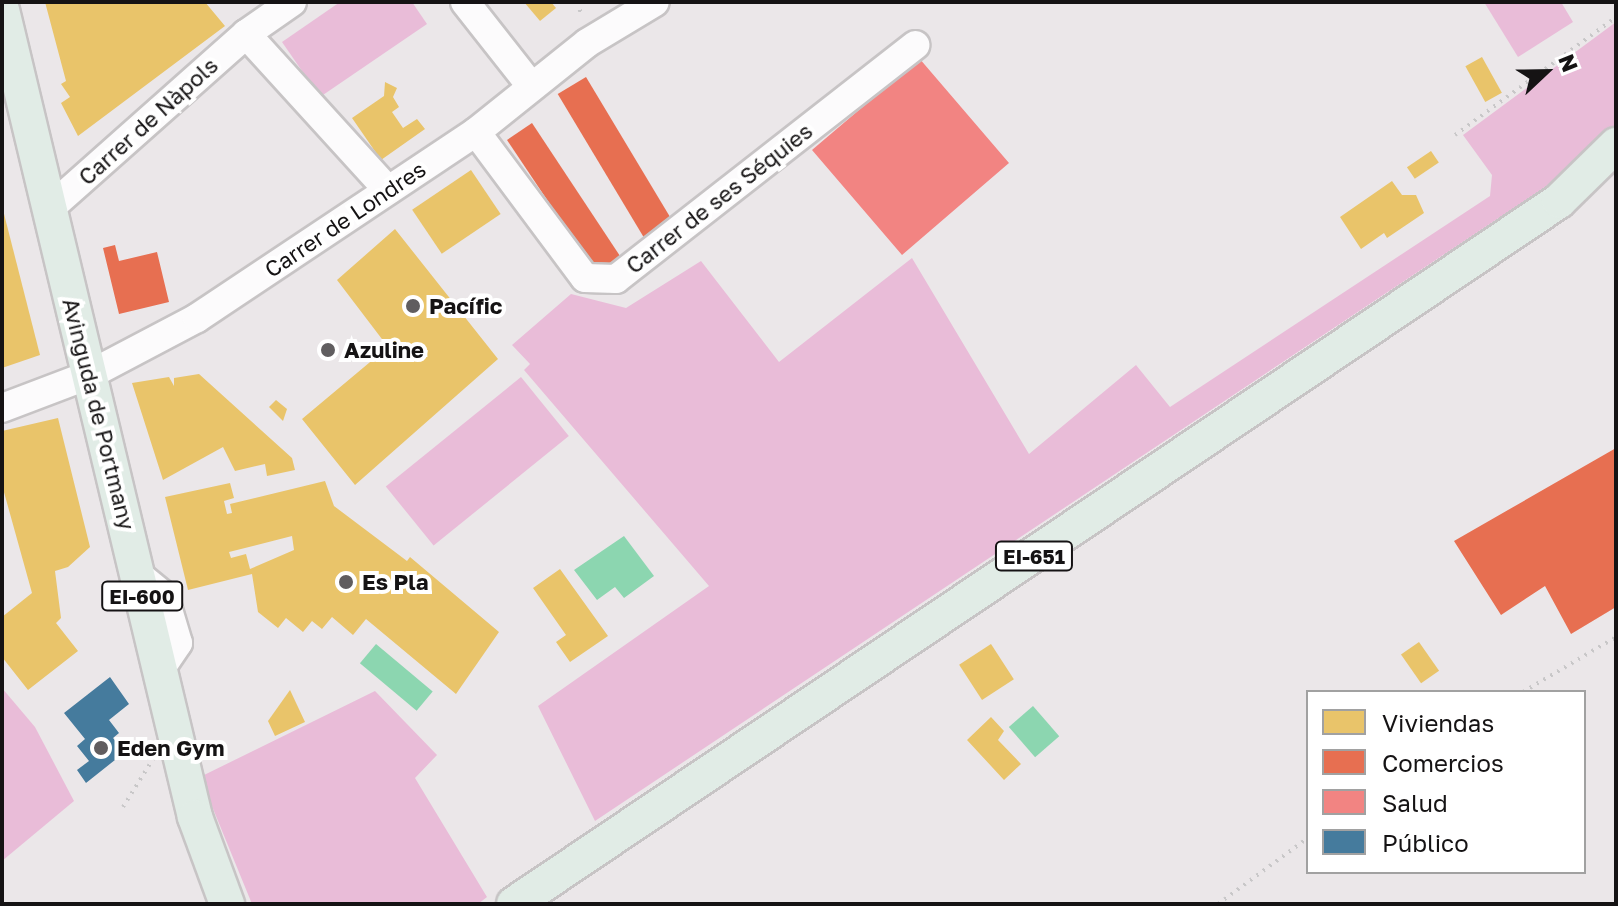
<!DOCTYPE html>
<html>
<head>
<meta charset="utf-8">
<style>
  body { margin:0 }
  #map { position:relative; width:1618px; height:906px; overflow:hidden; background:#ebe7e9; font-family:"Golos Text",sans-serif }
  div>[style] { position:absolute }
  .green>* { inset:0; background:#e9bcd8; transform-origin:0 0 }
  .water>* { inset:0; background:#8cd6b0; transform-origin:0 0 }
  .homes>* { inset:0; background:#e9c46a; transform-origin:0 0 }
  .shops>* { inset:0; background:#e76f51; transform-origin:0 0 }
  .health>* { inset:0; background:#f28482 }
  .public>* { inset:0; background:#457b9d }
  .path>* { height:4px; margin-top:-2px; transform-origin:0; background:repeating-linear-gradient(90deg,#c8c7c8 0 2px,transparent 0 8px) }
  .roads { filter:drop-shadow(2px 0 #c7c4c5) drop-shadow(-2px 0 #c7c4c5) drop-shadow(0 2px #c7c4c5) drop-shadow(0 -2px #c7c4c5) }
  .minor>* { height:28px; margin:-14px; padding:0 14px; transform-origin:14px; border-radius:14px; background:#fcfbfc }
  .major>* { height:34px; margin:-17px; padding:0 17px; transform-origin:17px; border-radius:17px; background:#e1ece6 }
  .dots>* { width:22px; height:22px; translate:-50% -50%; box-sizing:border-box; border:4px solid #fff; border-radius:50% }
  span { translate:-50% -50%; white-space:nowrap; text-align:center; line-height:1.15; -webkit-text-stroke:8px #fff; paint-order:stroke }
  .shield-label span { padding:2px 6px; background:#fff; border:2px solid; border-radius:6px; -webkit-text-stroke-width:0 }
  .shield-label { font-size:20px; color:#151314; font-weight:700 }
  .street-label { font-size:22px; color:#151314 }
  .poi-label { font-size:22px; color:#151314; font-weight:700 }
  .left { translate:0 -50%; text-align:left }
  .frame { position:absolute; inset:0; border:4px solid #151314; pointer-events:none }
  .legend { position:absolute; left:1306px; top:690px; width:280px; height:184px; box-sizing:border-box; background:#fff; border:2px solid #a1a1a1; margin:0; padding:10px 14px; list-style:none; font-size:24px; color:#151314 }
  .legend li { display:flex; align-items:center; gap:16px; height:40px }
  .legend b { width:40px; border:2px solid #a1a1a1 }
  .north { position:absolute; left:1506px; top:32px; width:80px; height:80px; -webkit-text-stroke:6px #fff; paint-order:stroke; rotate:68deg; font-size:22px; font-weight:700; line-height:32px; text-align:center; color:#151314 }
  .north::after { content:''; display:block; margin:auto; width:28px; height:36px; background:#151314; clip-path:polygon(50% 0,100% 100%,50% 72%,0 100%) }
</style>
</head>
<body>
<div id="map">
  <div class="green">
    <i style="clip-path:polygon(340px 2px,412px 2px,427px 24px,320px 97px,282px 42px)"></i>
    <i style="clip-path:polygon(1484px 2px,1561px 2px,1573px 22px,1518px 57px)"></i>
    <i style="clip-path:polygon(1616px 22px,1616px 126px,1563px 175px,595px 821px,538px 706px,709px 586px,524px 370px,530px 364px,512px 345px,571px 294px,626px 308px,701px 261px,779px 362px,912px 258px,1029px 454px,1136px 365px,1170px 407px,1490px 196px,1492px 175px,1463px 135px)"></i>
    <i style="left:521px;top:377px;width:76px;height:174px;rotate:51deg"></i>
    <i style="clip-path:polygon(2px 688px,35px 727px,74px 801px,2px 861px)"></i>
    <i style="clip-path:polygon(375px 691px,437px 755px,415px 778px,487px 897px,478px 904px,252px 904px,200px 777px)"></i>
  </div>
  <div class="water">
    <i style="clip-path:polygon(624px 536px,654px 576px,624px 598px,615px 587px,597px 600px,574px 570px)"></i>
    <i style="left:376px;top:644px;width:74px;height:25px;rotate:40deg"></i>
    <i style="left:1033px;top:706px;width:40px;height:32px;rotate:49deg"></i>
  </div>
  <div class="homes">
    <i style="clip-path:polygon(45px 2px,205px 2px,225px 26px,78px 136px,61px 103px,70px 97px,61px 84px,66px 81px)"></i>
    <i style="clip-path:polygon(524px 2px,551px 2px,556px 8px,540px 21px)"></i>
    <i style="left:1482px;top:57px;width:41px;height:19px;rotate:61deg"></i>
    <i style="clip-path:polygon(385px 82px,397px 88px,393px 97px,399px 107px,392px 112px,403px 128px,417px 119px,425px 129px,381px 160px,352px 118px,384px 96px)"></i>
    <i style="left:1431px;top:151px;width:14px;height:29px;rotate:56deg"></i>
    <i style="left:471px;top:170px;width:53px;height:71px;rotate:56deg"></i>
    <i style="clip-path:polygon(1392px 181px,1402px 195px,1416px 195px,1424px 213px,1387px 238px,1384px 233px,1361px 249px,1340px 217px)"></i>
    <i style="clip-path:polygon(2px 206px,40px 355px,2px 368px)"></i>
    <i style="clip-path:polygon(395px 229px,498px 359px,355px 485px,302px 419px,388px 347px,337px 280px)"></i>
    <i style="clip-path:polygon(199px 374px,292px 458px,295px 470px,267px 476px,265px 464px,235px 471px,223px 447px,163px 480px,132px 383px,169px 377px,174px 386px,174px 378px)"></i>
    <i style="clip-path:polygon(276px 400px,287px 409px,283px 421px,269px 407px)"></i>
    <i style="clip-path:polygon(58px 418px,90px 547px,68px 567px,55px 571px,61px 618px,56px 623px,78px 651px,28px 690px,2px 657px,2px 617px,32px 593px,2px 485px,2px 431px)"></i>
    <i style="clip-path:polygon(evenodd,325px 481px,334px 506px,407px 561px,410px 557px,499px 632px,456px 694px,366px 619px,353px 635px,332px 617px,322px 629px,312px 621px,303px 632px,286px 618px,278px 628px,258px 612px,252px 574px,188px 590px,165px 497px,230px 483px,234px 498px,224px 501px,227px 514px,232px 513px,230px 504px,325px 481px,292px 536px,294px 550px,250px 569px,246px 554px,231px 558px,229px 552px,292px 536px)"></i>
    <i style="clip-path:polygon(560px 569px,608px 636px,570px 662px,556px 642px,566px 635px,533px 588px)"></i>
    <i style="left:1419px;top:642px;width:35px;height:22px;rotate:55deg"></i>
    <i style="left:991px;top:644px;width:42px;height:38px;rotate:57deg"></i>
    <i style="clip-path:polygon(290px 690px,305px 722px,275px 736px,268px 721px)"></i>
    <i style="clip-path:polygon(991px 717px,1004px 731px,998px 740px,1021px 764px,1004px 780px,967px 740px)"></i>
  </div>
  <div class="shops">
    <i style="left:586px;top:77px;width:167px;height:33px;rotate:59deg"></i>
    <i style="clip-path:polygon(532px 123px,622px 259px,609px 269px,592px 267px,507px 140px)"></i>
    <i style="clip-path:polygon(115px 245px,119px 261px,157px 252px,169px 302px,119px 314px,103px 248px)"></i>
    <i style="clip-path:polygon(1616px 448px,1616px 607px,1571px 634px,1545px 586px,1501px 615px,1454px 541px)"></i>
  </div>
  <div class="health">
    <i style="clip-path:polygon(913px 51px,1009px 163px,902px 255px,812px 150px,886px 87px,880px 80px)"></i>
  </div>
  <div class="public">
    <i style="clip-path:polygon(110px 677px,129px 704px,109px 720px,119px 733px,113px 738px,125px 752px,86px 783px,77px 770px,89px 761px,77px 746px,85px 739px,64px 713px)"></i>
  </div>
  <div class="path">
    <i style="left:578px;top:2px;width:13px;rotate:77deg"></i>
    <i style="left:1455px;top:135px;width:200px;rotate:-36.2deg"></i>
    <i style="left:1523px;top:692px;width:108px;rotate:-30.6deg"></i>
    <i style="left:123px;top:807px;width:57px;rotate:-58deg"></i>
    <i style="left:1218px;top:904px;width:112px;rotate:-36.3deg"></i>
  </div>
  <div class="roads">
    <div class="minor">
      <i style="left:465px;top:2px;width:108px;rotate:51.8deg"></i>
      <i style="left:246px;top:34px;width:211px;rotate:47.7deg"></i>
      <i style="left:476px;top:132px;width:182px;rotate:53.3deg"></i>
      <i style="left:585px;top:278px;width:31px;rotate:2deg"></i>
      <i style="left:616px;top:279px;width:380px;rotate:-38deg"></i>
      <i style="left:49px;top:209px;width:264px;rotate:-41.6deg"></i>
      <i style="left:246px;top:34px;width:56px;rotate:-34.8deg"></i>
      <i style="left:2px;top:408px;width:93px;rotate:-20.8deg"></i>
      <i style="left:89px;top:375px;width:122px;rotate:-27.8deg"></i>
      <i style="left:197px;top:318px;width:335px;rotate:-33.7deg"></i>
      <i style="left:476px;top:132px;width:142px;rotate:-38.7deg"></i>
      <i style="left:587px;top:43px;width:79px;rotate:-31.1deg"></i>
      <i style="left:137px;top:574px;width:35px;rotate:39deg"></i>
      <i style="left:164px;top:596px;width:49px;rotate:73.4deg"></i>
      <i style="left:178px;top:643px;width:32px;rotate:124deg"></i>
    </div>
    <div class="major">
      <i style="left:2px;top:10px;width:830px;rotate:76.55deg"></i>
      <i style="left:195px;top:817px;width:93px;rotate:69.8deg"></i>
      <i style="left:514px;top:904px;width:1259px;rotate:-33.93deg"></i>
      <i style="left:1559px;top:201px;width:80px;rotate:-44.5deg"></i>
    </div>
  </div>
  <div class="dots">
    <i style="left:413px;top:306px;background:#605d5f"></i>
    <i style="left:328px;top:350px;background:#605d5f"></i>
    <i style="left:346px;top:582px;background:#605d5f"></i>
    <i style="left:101px;top:748px;background:#605d5f"></i>
  </div>
  <div class="shield-label">
    <span style="left:1034px;top:556px">EI-651</span>
    <span style="left:142px;top:596px">EI-600</span>
  </div>
  <div class="street-label">
    <span style="left:148px;top:121px;rotate:-42deg">Carrer de Nàpols</span>
    <span style="left:719px;top:198px;rotate:-38deg">Carrer de ses Séquies</span>
    <span style="left:345px;top:219px;rotate:-34deg">Carrer de Londres</span>
    <span style="left:99px;top:414px;rotate:76deg">Avinguda de Portmany</span>
  </div>
  <div class="poi-label">
    <span class="left" style="left:429px;top:306px">Pacífic</span>
    <span class="left" style="left:344px;top:350px">Azuline</span>
    <span class="left" style="left:362px;top:582px">Es Pla</span>
    <span class="left" style="left:117px;top:748px">Eden Gym</span>
  </div>
  <div class="frame"></div>
  <ul class="legend">
  <li><b style="height:22px;background:#e9c46a"></b>Viviendas</li>
  <li><b style="height:22px;background:#e76f51"></b>Comercios</li>
  <li><b style="height:22px;background:#f28482"></b>Salud</li>
  <li><b style="height:22px;background:#457b9d"></b>Público</li>
  </ul>
  <div class="north">N</div>
</div>
</body>
</html>
